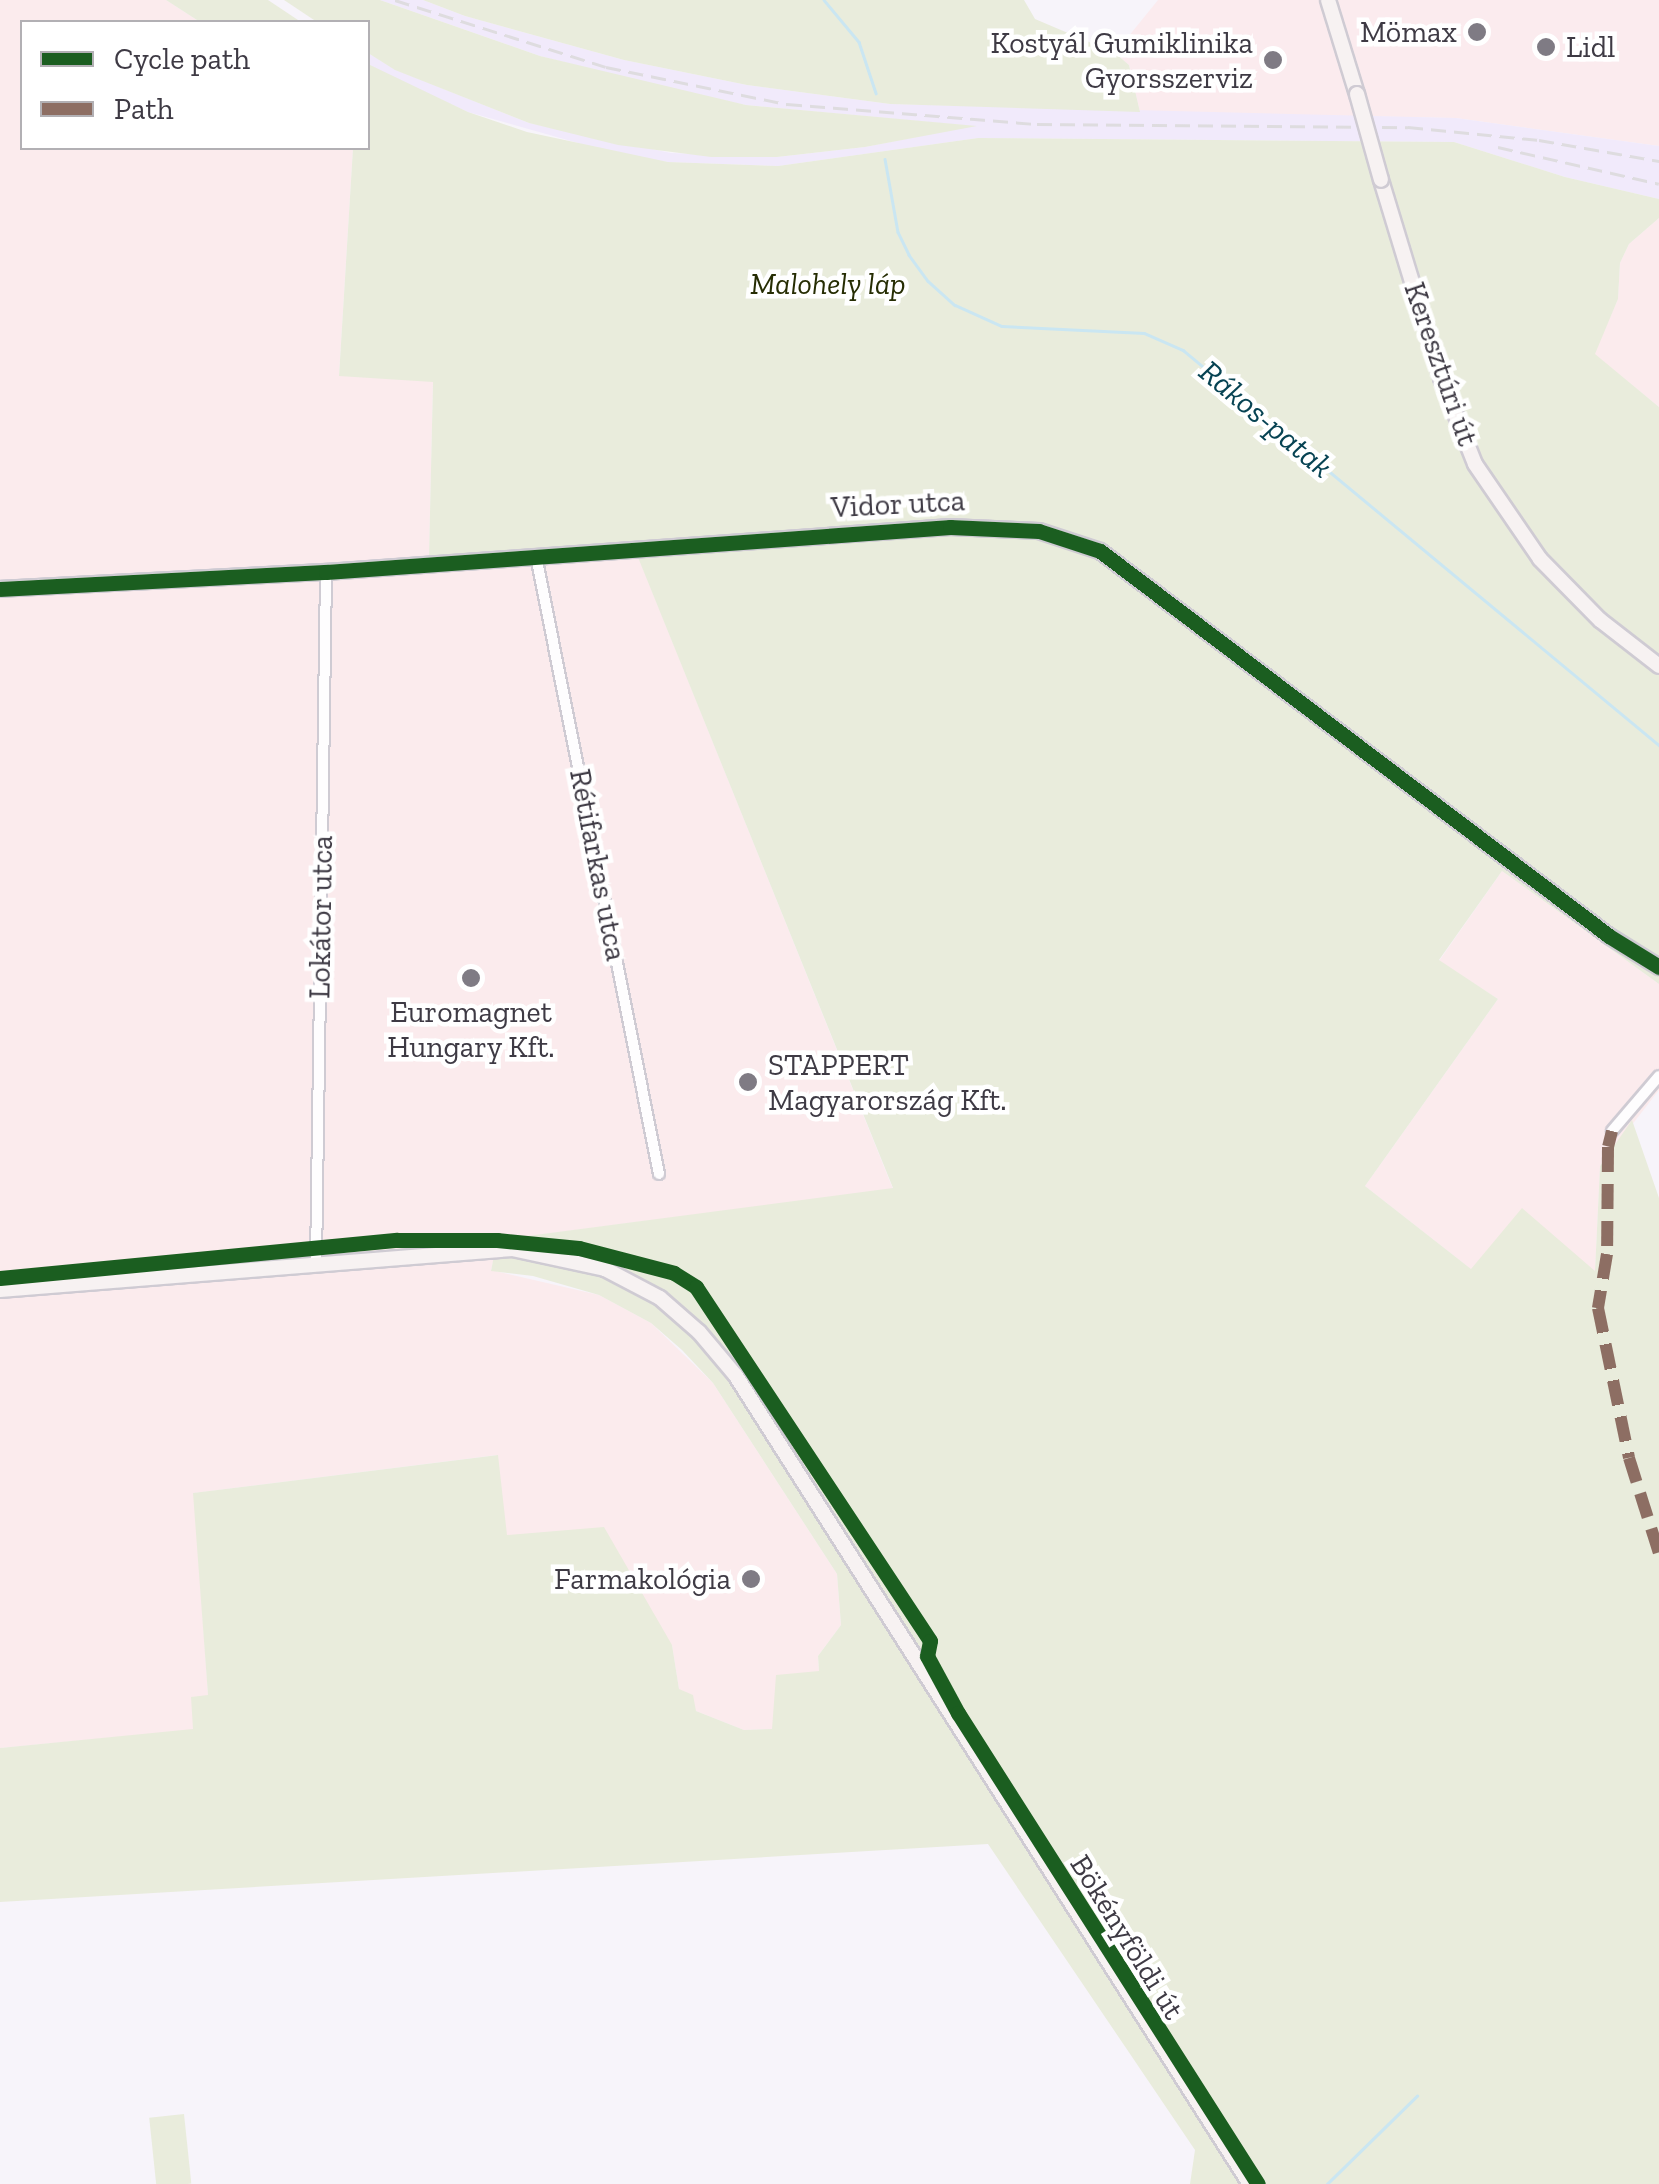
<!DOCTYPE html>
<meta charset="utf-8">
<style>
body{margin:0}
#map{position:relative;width:1659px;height:2184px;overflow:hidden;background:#f7f4fa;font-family:"Zilla Slab",serif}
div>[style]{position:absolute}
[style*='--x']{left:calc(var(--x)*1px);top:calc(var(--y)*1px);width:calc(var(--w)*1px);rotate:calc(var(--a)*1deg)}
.commercial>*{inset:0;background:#fbebee}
.industrial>*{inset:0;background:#fbebed}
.built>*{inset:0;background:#f1eafb}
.green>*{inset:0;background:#e9ecdc;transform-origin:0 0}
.stream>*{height:2.5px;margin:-1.25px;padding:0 1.25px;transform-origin:1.25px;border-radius:1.25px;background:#cae6f2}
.roads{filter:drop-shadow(2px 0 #cfcbd3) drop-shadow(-2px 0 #cfcbd3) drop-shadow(0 2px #cfcbd3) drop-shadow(0 -2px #cfcbd3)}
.street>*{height:10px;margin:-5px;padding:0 5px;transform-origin:5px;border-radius:5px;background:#fefdfe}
.secondary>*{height:14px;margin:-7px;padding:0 7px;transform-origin:7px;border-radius:7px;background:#f7f2f2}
.rail>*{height:2.5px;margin-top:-1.25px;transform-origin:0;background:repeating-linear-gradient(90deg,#dedcdf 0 15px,transparent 0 23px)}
.bridges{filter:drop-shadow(2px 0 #cfcbd3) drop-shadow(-2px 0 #cfcbd3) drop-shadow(0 2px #cfcbd3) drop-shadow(0 -2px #cfcbd3)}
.secondary-bridge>*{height:14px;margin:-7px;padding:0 7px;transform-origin:7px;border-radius:7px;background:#f7f2f2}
.quiet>*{height:12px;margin-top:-6px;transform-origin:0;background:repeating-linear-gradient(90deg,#8d6e63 0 25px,transparent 0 37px)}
.cycleway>*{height:15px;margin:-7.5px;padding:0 7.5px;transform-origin:7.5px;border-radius:7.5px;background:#1b5e20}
.dots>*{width:28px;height:28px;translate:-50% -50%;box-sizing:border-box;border:5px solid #fff;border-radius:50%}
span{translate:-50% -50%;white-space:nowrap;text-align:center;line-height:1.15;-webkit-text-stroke:9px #fff;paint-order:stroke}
.poi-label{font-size:30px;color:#3e3a44}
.right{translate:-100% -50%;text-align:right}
.left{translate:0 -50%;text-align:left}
.park-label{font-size:30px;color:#262d03;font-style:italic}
.street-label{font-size:30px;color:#3e3a44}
.water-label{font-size:32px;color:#074353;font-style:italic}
.legend{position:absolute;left:20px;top:20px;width:350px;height:130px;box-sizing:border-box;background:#fff;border:2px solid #b2b0b4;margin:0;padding:12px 18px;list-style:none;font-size:30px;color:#3e3a44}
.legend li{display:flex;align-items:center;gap:20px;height:50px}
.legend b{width:50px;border:2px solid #b2b0b4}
</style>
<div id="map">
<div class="commercial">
<i style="clip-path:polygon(1158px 0,1659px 0,1659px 146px,1456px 118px,1140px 112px,1129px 65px,1115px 53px)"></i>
</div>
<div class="industrial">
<i style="clip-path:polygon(0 0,166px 0,200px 22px,22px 22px,22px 148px,353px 148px,339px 375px,433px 381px,429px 556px,633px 544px,893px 1189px,498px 1240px,491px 1270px,599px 1295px,651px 1323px,713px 1383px,837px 1574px,841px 1625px,818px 1656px,819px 1671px,772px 1729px,744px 1730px,696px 1711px,679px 1689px,672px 1645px,506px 1535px,497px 1455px,194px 1493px,208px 1695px,193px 1730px,0 1748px)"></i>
<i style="clip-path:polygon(1659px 218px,1659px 407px,1594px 354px,1618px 299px,1620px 263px,1629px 244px)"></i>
<i style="clip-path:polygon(1502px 871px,1659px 984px,1659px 1090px,1600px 1166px,1595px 1272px,1472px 1270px,1365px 1186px,1498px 999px,1439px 961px)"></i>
</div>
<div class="built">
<i style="clip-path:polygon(380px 0,423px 0,465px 16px,624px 60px,747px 85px,890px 104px,1456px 118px,1659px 146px,1659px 199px,1565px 177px,1454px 142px,978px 138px,778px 166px,668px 162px,617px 154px,468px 112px,391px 77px,368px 64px,368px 53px,396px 70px,529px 123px,671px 153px,777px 157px,865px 147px,971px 126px,746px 105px,683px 93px,540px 56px)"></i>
</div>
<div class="green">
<i style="clip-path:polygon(166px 0,268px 0,301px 22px,200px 22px)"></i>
<i style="clip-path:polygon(284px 0,380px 0,540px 56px,746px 105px,977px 126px,865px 147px,777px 157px,711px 157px,618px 145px,529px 123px,395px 70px,368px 53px,368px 22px,317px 22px)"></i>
<i style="clip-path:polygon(423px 0,1024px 0,1035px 19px,1115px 53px,1129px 65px,1140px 112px,890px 104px,747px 85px,624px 60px,465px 16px)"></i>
<i style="clip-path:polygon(368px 64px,468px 112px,527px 132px,668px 162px,778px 166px,978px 138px,1454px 142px,1565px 177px,1659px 199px,1659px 218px,1629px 244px,1620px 263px,1618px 299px,1595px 354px,1659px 407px,1659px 984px,1502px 871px,1439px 960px,1498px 999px,1365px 1186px,1471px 1269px,1522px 1208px,1595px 1271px,1600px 1166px,1632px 1120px,1659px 1198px,1659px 2184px,1190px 2184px,1195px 2150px,988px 1844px,0 1902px,0 1748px,193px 1729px,191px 1697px,208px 1695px,193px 1493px,498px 1455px,507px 1535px,604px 1527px,672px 1645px,679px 1689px,693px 1695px,696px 1711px,744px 1730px,772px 1729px,776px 1675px,819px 1671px,818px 1656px,841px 1625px,837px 1574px,713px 1383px,682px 1350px,651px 1323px,599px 1295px,533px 1276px,491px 1271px,497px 1240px,893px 1188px,633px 545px,429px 556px,433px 382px,339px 376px,353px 148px,368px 148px)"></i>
<i style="left:184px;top:2114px;width:70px;height:35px;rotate:84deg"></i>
</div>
<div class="stream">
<i style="--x:824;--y:0;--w:55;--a:50.2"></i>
<i style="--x:859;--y:42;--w:54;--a:71.6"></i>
<i style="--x:885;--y:159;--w:74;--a:79.9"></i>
<i style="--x:898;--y:232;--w:25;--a:64"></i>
<i style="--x:909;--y:255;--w:32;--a:54"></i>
<i style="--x:928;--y:281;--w:36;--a:42"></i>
<i style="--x:955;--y:305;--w:51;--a:24.1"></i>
<i style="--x:1002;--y:326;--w:142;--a:2.8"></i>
<i style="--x:1144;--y:333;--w:43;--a:23.6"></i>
<i style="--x:1183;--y:350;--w:619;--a:39.69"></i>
<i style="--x:1327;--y:2184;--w:126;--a:-44.4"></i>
</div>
<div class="roads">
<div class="street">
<i style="--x:536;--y:556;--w:630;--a:78.74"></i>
<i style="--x:1612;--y:1131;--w:72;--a:-49.5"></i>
<i style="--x:316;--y:1263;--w:691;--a:-89.17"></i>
</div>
<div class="secondary">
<i style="--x:1328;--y:0;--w:98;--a:72.9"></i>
<i style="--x:1381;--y:180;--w:207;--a:73.1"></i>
<i style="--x:1441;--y:378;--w:92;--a:68.4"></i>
<i style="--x:1475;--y:464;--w:115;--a:55.6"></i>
<i style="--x:1540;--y:559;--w:86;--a:45.5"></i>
<i style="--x:1600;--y:620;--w:75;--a:37.9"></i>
<i style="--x:0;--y:589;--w:326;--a:-3"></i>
<i style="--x:326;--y:572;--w:626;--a:-4.12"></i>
<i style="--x:950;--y:527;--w:89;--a:2.6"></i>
<i style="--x:1039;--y:531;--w:64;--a:18.2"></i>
<i style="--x:1100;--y:551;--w:638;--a:37.1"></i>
<i style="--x:1609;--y:936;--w:59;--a:31.8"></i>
<i style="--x:0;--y:1290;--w:514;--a:-4.58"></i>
<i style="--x:512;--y:1249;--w:95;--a:12.1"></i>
<i style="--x:605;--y:1269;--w:62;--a:27.8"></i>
<i style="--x:660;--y:1298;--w:52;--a:41.1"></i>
<i style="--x:699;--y:1332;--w:57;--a:49.9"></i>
<i style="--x:736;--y:1376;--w:958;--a:57.54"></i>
</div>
</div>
<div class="rail">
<i style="--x:395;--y:0;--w:221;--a:17.6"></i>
<i style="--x:606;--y:67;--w:185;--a:11.6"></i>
<i style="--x:787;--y:104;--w:251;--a:4.6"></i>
<i style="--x:1037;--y:124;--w:371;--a:0.5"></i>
<i style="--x:1408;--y:127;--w:132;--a:5.7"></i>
<i style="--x:1539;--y:140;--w:122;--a:9.9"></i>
<i style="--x:1498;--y:147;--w:165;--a:12.9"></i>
</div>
<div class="bridges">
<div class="secondary-bridge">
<i style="--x:1357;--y:94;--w:89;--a:74.4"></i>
</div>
</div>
<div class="quiet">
<i style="--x:1612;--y:1131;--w:16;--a:104"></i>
<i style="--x:1608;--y:1147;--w:107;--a:90.5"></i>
<i style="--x:1607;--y:1254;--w:55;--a:99.5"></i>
<i style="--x:1598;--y:1308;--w:153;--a:78.3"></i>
<i style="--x:1629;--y:1458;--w:100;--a:72.5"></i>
</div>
<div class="cycleway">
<i style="--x:0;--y:589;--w:326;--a:-3"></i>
<i style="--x:326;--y:572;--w:626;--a:-4.12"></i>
<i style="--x:950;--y:527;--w:89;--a:2.6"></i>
<i style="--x:1039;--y:531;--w:64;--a:18.2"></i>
<i style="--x:1100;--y:551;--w:638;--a:37.1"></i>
<i style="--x:1609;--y:936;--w:59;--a:31.8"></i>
<i style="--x:0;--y:1278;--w:399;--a:-5.5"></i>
<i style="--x:397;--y:1240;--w:100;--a:0"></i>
<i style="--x:497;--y:1240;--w:82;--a:5.6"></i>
<i style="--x:579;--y:1248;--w:98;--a:14.7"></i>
<i style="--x:674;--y:1273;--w:26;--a:32"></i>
<i style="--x:696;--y:1287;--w:424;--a:56.5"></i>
<i style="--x:930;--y:1641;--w:15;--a:101"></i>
<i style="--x:927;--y:1656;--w:65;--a:61.5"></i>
<i style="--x:958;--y:1713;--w:558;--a:57.51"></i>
</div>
<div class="dots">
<i style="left:1477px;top:32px;background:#7f7b84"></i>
<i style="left:1546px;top:47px;background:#7f7b84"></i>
<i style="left:1273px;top:60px;background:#7f7b84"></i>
<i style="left:471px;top:978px;background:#7f7b84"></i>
<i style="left:748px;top:1082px;background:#7f7b84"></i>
<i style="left:751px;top:1579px;background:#7f7b84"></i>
</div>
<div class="poi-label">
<span class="right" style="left:1457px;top:32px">Mömax</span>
<span class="right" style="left:1253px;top:60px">Kostyál Gumiklinika<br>Gyorsszerviz</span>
<span class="left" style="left:1566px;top:47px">Lidl</span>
<span style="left:471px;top:1029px">Euromagnet<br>Hungary Kft.</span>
<span class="left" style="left:768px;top:1082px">STAPPERT<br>Magyarország Kft.</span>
<span class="right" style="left:731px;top:1579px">Farmakológia</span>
</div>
<div class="park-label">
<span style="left:828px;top:284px">Malohely láp</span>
</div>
<div class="street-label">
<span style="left:1441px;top:364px;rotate:71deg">Keresztúri út</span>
<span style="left:898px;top:504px;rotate:-3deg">Vidor utca</span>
<span style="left:598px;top:865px;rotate:79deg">Rétifarkas utca</span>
<span style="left:321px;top:917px;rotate:-89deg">Lokátor utca</span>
<span style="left:1127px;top:1937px;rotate:58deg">Bökényföldi út</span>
</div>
<div class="water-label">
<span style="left:1266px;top:419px;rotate:40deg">Rákos-patak</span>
</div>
<ul class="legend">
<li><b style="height:12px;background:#1b5e20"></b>Cycle path</li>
<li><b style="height:12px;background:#8d6e63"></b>Path</li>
</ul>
</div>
